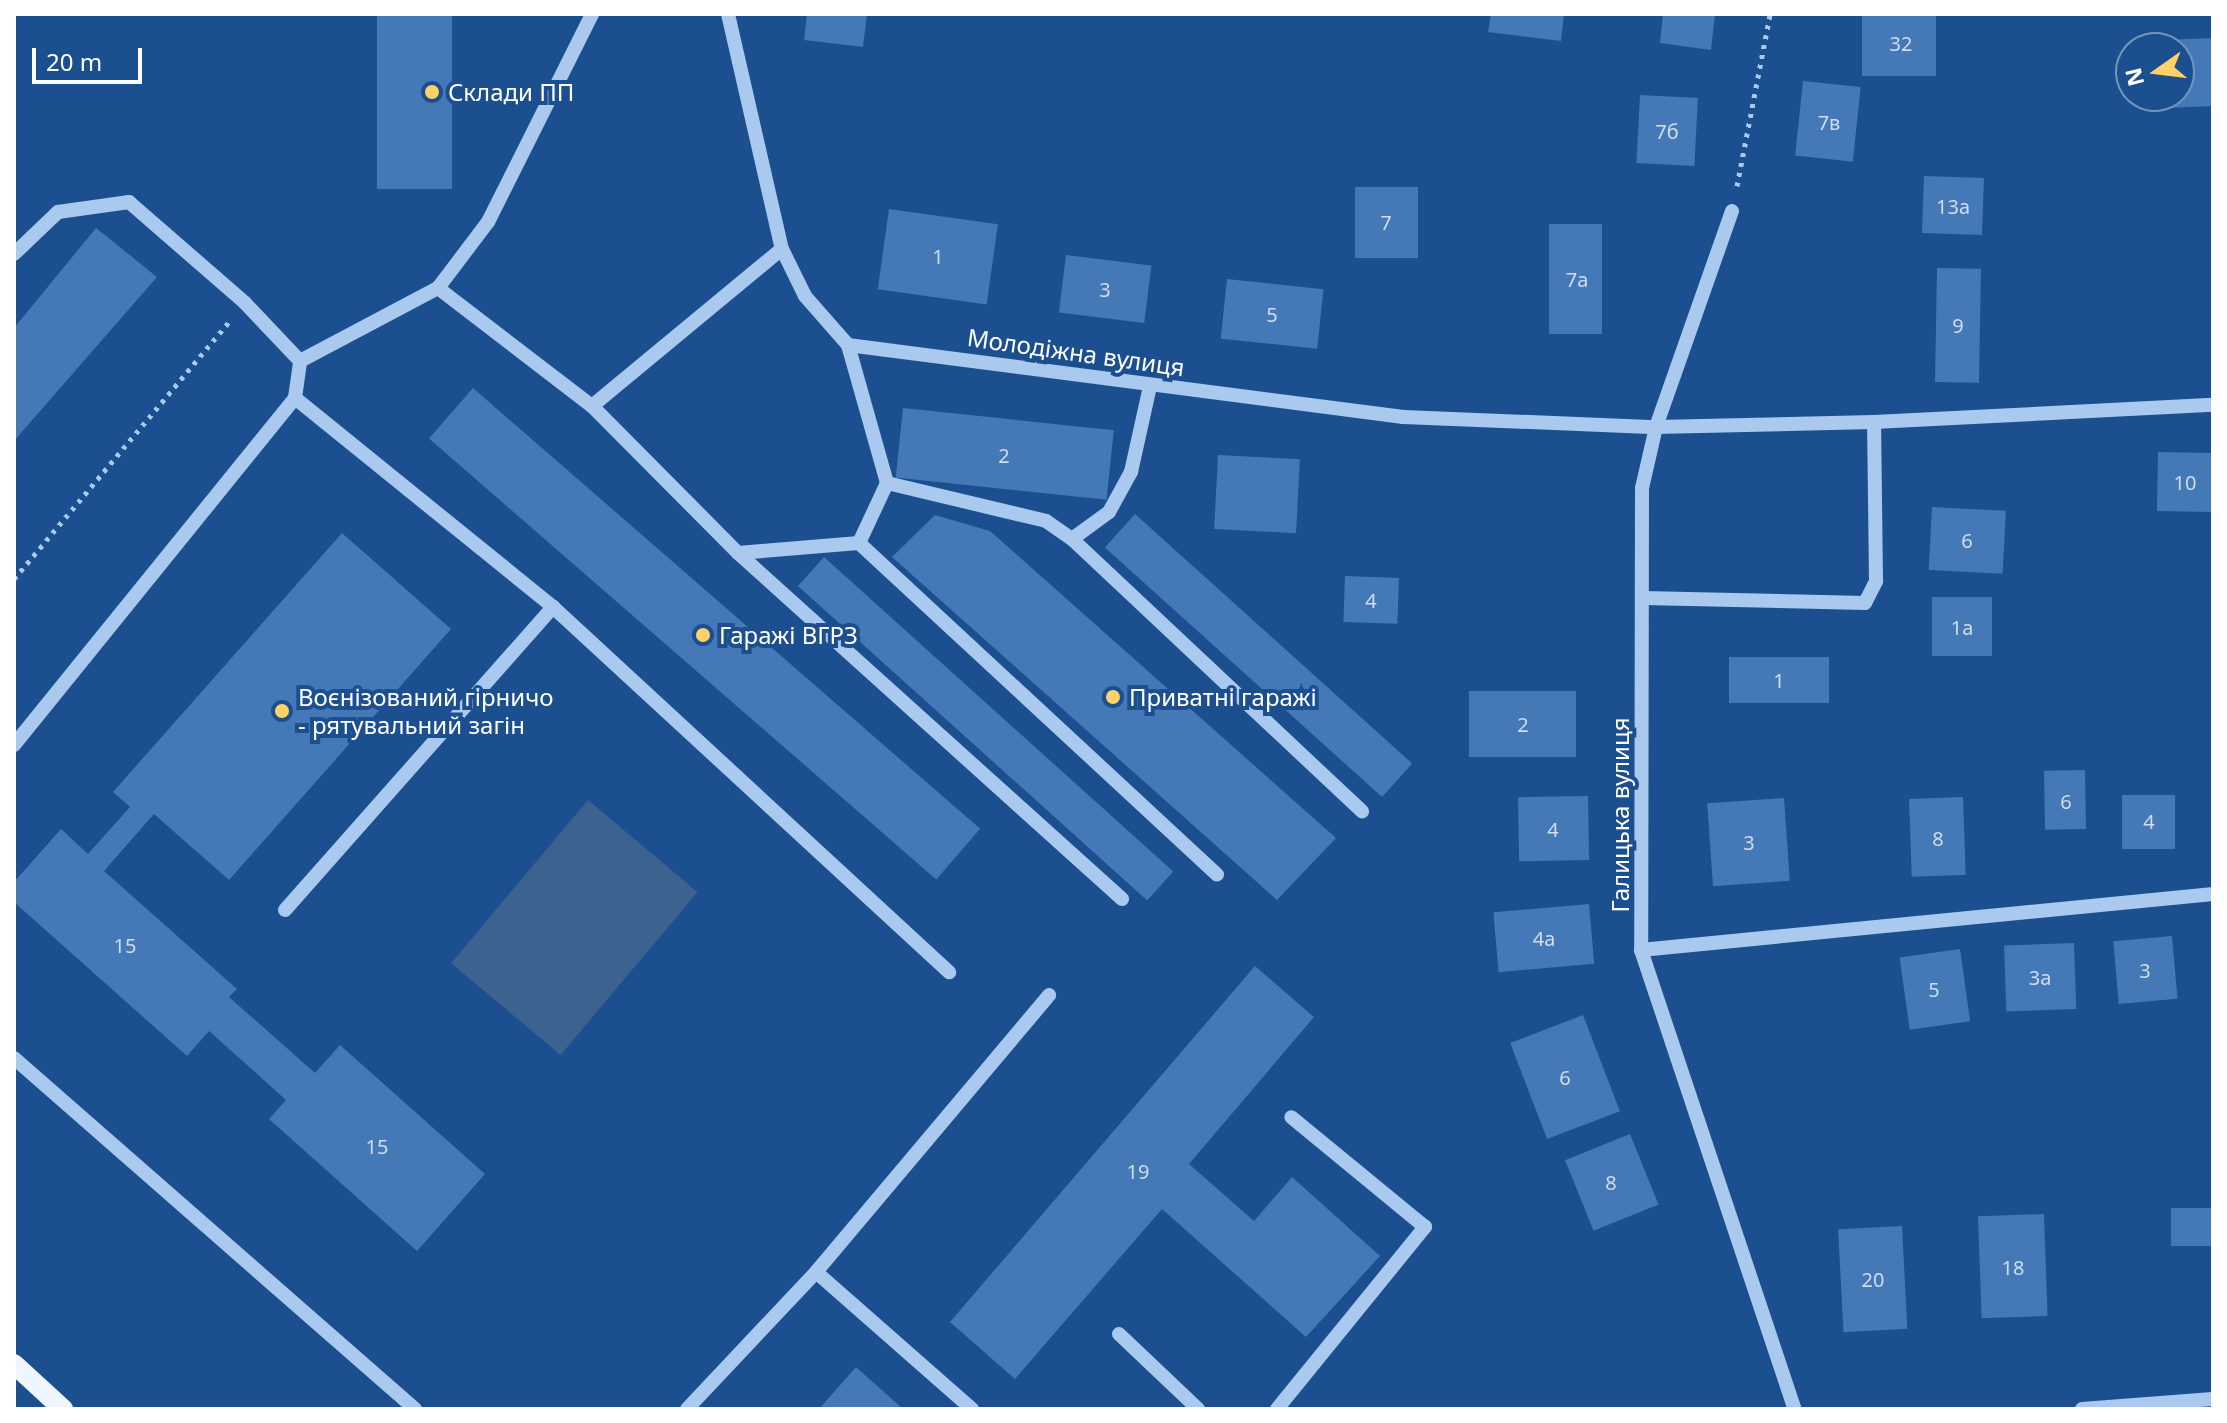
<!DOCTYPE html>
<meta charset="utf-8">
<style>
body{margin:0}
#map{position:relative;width:2227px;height:1423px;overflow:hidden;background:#1b4f8f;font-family:"Noto Sans",sans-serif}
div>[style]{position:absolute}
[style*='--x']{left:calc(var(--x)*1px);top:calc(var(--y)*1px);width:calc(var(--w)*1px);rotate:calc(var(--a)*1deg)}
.water>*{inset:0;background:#3c6290;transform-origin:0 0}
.building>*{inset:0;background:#4478b7;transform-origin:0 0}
.path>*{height:5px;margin-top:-2.5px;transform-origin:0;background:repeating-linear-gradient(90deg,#a9c9ee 0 4px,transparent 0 10px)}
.minor>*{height:14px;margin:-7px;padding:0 7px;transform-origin:7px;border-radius:7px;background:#a9c9ee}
.major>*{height:20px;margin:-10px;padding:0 10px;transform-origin:10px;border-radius:10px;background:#f0f6ff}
.dots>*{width:22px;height:22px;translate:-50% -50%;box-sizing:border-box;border:4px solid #1b4f8f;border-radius:50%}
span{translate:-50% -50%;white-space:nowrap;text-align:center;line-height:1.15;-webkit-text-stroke:8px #1b4f8f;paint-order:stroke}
.number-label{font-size:20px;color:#d0dded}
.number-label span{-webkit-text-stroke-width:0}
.poi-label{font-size:24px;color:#fff}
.left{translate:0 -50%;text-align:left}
.street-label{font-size:24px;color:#fff}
.frame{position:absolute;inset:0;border:16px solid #fff;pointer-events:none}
.north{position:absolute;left:2115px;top:32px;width:80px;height:80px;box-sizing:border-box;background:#1b4f8f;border:2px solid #7695bc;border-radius:50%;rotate:256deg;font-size:22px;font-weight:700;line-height:32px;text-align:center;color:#fff}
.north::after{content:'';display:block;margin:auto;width:28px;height:36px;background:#ffd166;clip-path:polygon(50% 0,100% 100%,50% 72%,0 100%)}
.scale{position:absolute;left:32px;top:48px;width:110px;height:36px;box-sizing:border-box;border:4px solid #fff;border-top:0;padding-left:10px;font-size:24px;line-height:28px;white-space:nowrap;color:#fff;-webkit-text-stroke:6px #1b4f8f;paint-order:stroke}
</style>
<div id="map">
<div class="water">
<i style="left:588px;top:800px;width:143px;height:213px;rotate:40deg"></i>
</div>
<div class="building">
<i style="left:377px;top:14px;width:75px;height:175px"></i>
<i style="clip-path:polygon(807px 14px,867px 14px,863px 47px,804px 40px)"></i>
<i style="clip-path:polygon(1491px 14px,1564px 14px,1561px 41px,1488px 32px)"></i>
<i style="clip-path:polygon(1663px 14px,1715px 14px,1711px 50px,1660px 43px)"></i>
<i style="left:1862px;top:14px;width:74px;height:62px"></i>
<i style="clip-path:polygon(2213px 38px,2213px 106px,2167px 108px,2167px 96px,2179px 96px,2179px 48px,2165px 48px,2164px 40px)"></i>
<i style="left:1803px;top:81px;width:58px;height:75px;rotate:6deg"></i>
<i style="left:1640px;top:95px;width:58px;height:68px;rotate:3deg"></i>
<i style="left:1924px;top:176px;width:60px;height:57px;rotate:2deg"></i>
<i style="left:1355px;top:187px;width:63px;height:71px"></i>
<i style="left:889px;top:209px;width:110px;height:81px;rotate:8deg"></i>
<i style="left:1549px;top:224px;width:53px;height:110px"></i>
<i style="clip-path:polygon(96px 228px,157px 277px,14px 441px,14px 328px)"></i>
<i style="left:1066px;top:255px;width:86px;height:58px;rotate:7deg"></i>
<i style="left:1937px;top:268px;width:44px;height:114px;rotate:1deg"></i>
<i style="left:1227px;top:279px;width:97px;height:60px;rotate:6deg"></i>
<i style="left:473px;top:388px;width:672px;height:67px;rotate:41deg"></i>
<i style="left:903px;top:408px;width:212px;height:70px;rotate:6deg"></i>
<i style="left:2158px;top:452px;width:55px;height:59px;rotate:1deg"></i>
<i style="left:1218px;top:455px;width:82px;height:74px;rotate:3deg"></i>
<i style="left:1932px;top:507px;width:74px;height:63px;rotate:3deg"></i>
<i style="left:1135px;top:514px;width:373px;height:45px;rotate:42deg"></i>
<i style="clip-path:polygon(935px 515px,990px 531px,1336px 838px,1277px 900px,892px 557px)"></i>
<i style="clip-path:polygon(342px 533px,451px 629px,229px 880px,154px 814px,104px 871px,237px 989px,229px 997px,315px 1073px,340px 1045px,485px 1174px,417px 1251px,269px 1119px,286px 1100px,209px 1031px,187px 1056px,14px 902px,14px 882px,61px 829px,88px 854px,130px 807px,113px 792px)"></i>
<i style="left:824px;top:557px;width:470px;height:39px;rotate:42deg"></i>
<i style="left:1345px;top:576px;width:54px;height:46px;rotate:2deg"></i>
<i style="left:1992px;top:597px;width:59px;height:60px;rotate:90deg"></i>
<i style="left:1729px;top:657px;width:100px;height:46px"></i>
<i style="left:1469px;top:691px;width:107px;height:66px"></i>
<i style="left:2085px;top:770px;width:59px;height:41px;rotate:89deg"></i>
<i style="left:2122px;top:795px;width:53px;height:54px"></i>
<i style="left:1588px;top:796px;width:64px;height:70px;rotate:89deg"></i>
<i style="left:1963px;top:797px;width:78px;height:54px;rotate:88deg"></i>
<i style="left:1784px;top:798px;width:83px;height:77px;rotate:86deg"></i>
<i style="left:1589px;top:904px;width:60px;height:96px;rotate:85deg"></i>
<i style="left:2172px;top:936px;width:63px;height:59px;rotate:85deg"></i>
<i style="left:2074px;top:943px;width:66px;height:70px;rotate:88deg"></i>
<i style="left:1960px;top:949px;width:73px;height:61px;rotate:82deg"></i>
<i style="clip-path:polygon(1255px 966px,1314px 1017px,1189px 1164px,1254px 1221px,1292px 1177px,1380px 1256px,1306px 1337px,1162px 1209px,1015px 1379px,950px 1322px)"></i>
<i style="left:1583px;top:1015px;width:103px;height:78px;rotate:69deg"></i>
<i style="left:1630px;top:1134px;width:76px;height:70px;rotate:68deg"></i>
<i style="left:2171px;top:1208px;width:42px;height:38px"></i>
<i style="left:2044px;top:1214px;width:102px;height:66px;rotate:88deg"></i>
<i style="left:1902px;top:1226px;width:103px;height:64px;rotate:87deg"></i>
<i style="clip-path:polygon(856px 1367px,903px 1409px,819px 1409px)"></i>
</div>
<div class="path">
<i style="--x:1737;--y:186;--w:175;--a:-79.1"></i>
<i style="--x:14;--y:579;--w:335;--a:-50.1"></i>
</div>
<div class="minor">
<i style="--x:728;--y:14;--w:241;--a:77.1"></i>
<i style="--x:782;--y:249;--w:52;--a:63.9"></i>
<i style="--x:805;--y:296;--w:65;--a:48.7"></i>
<i style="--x:848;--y:345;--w:560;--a:7.39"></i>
<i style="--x:1403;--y:417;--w:253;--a:2.3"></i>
<i style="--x:1656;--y:427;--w:218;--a:-1.3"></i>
<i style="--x:1874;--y:422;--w:339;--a:-2.9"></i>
<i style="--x:1732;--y:211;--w:229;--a:109.4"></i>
<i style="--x:1656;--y:427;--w:63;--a:102.9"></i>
<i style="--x:1642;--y:488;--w:462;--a:90.1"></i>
<i style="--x:1641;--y:950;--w:484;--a:71.5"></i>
<i style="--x:14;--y:254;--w:61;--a:-43.7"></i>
<i style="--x:58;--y:212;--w:72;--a:-8"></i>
<i style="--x:129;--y:202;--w:154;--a:41"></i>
<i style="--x:245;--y:303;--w:80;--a:46.5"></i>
<i style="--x:438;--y:288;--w:194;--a:37.5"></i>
<i style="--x:592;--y:406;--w:246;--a:-39.6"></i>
<i style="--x:848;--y:345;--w:143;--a:74.2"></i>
<i style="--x:887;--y:483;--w:66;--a:115"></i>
<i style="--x:295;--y:398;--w:332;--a:39"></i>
<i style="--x:553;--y:607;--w:539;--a:42.67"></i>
<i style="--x:592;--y:406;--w:207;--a:45.2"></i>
<i style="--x:738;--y:553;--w:121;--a:-4.7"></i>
<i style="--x:859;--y:543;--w:488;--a:42.8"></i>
<i style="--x:887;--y:483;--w:163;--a:13.4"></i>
<i style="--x:1046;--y:521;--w:32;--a:35"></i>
<i style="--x:1072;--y:539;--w:398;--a:43.2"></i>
<i style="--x:1072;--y:539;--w:46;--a:-36.1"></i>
<i style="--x:1109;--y:512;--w:46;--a:-61.2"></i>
<i style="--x:1131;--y:472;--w:88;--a:-77.5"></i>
<i style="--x:738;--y:553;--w:517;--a:42.02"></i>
<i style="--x:1643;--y:598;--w:222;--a:1.3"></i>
<i style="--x:1865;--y:603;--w:25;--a:-63"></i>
<i style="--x:1876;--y:581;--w:159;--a:-90.7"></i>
<i style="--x:14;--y:745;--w:447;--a:-51"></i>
<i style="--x:295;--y:398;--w:37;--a:-82"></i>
<i style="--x:300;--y:361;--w:156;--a:-27.9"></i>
<i style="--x:438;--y:288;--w:83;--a:-52.9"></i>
<i style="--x:488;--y:222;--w:233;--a:-63.4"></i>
<i style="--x:285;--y:910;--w:405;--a:-48.5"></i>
<i style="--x:1641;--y:950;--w:575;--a:-5.59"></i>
<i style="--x:14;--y:1058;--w:533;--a:41.2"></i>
<i style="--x:816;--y:1272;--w:208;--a:41.3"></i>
<i style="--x:1119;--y:1334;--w:109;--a:43.5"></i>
<i style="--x:687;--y:1409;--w:188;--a:-46.7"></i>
<i style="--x:816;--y:1272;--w:362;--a:-49.9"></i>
<i style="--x:1277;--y:1409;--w:235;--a:-50.9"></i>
<i style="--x:1425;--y:1227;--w:173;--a:-140.6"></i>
<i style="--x:2082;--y:1409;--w:131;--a:-4.4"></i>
</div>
<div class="major">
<i style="--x:14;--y:1364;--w:67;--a:42.6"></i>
</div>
<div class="dots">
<i style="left:432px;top:92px;background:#ffd166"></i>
<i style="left:703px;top:635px;background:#ffd166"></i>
<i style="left:1113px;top:697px;background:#ffd166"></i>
<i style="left:282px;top:711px;background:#ffd166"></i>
</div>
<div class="number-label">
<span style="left:1901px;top:43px">32</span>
<span style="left:1829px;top:122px">7в</span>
<span style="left:1667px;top:131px">7б</span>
<span style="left:1953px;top:206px">13а</span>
<span style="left:1386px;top:222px">7</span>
<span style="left:938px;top:256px">1</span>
<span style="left:1577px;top:279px">7а</span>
<span style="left:1105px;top:289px">3</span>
<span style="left:1272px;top:314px">5</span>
<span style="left:1958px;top:325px">9</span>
<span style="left:1004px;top:455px">2</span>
<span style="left:2185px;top:482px">10</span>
<span style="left:1967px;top:540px">6</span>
<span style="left:1371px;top:600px">4</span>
<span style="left:1962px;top:627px">1а</span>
<span style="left:1779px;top:680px">1</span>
<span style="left:1523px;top:724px">2</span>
<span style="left:2066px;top:801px">6</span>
<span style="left:2149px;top:821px">4</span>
<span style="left:1553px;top:829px">4</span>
<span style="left:1938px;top:838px">8</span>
<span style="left:1749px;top:842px">3</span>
<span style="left:1544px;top:938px">4а</span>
<span style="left:125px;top:945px">15</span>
<span style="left:2145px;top:970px">3</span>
<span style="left:2040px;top:977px">3а</span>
<span style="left:1934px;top:989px">5</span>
<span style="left:1565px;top:1077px">6</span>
<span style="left:377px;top:1146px">15</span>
<span style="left:1138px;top:1171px">19</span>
<span style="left:1611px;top:1182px">8</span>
<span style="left:2013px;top:1267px">18</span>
<span style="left:1873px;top:1279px">20</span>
</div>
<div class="poi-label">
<span class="left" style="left:448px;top:92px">Склади ПП</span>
<span class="left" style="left:719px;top:635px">Гаражі ВГРЗ</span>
<span class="left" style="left:298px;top:711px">Воєнізований гірничо<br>- рятувальний загін</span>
<span class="left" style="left:1129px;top:697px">Приватні гаражі</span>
</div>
<div class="street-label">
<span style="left:1076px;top:352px;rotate:8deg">Молодіжна вулиця</span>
<span style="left:1620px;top:815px;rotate:-90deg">Галицька вулиця</span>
</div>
<div class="frame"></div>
<div class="north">N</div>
<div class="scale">20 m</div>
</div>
